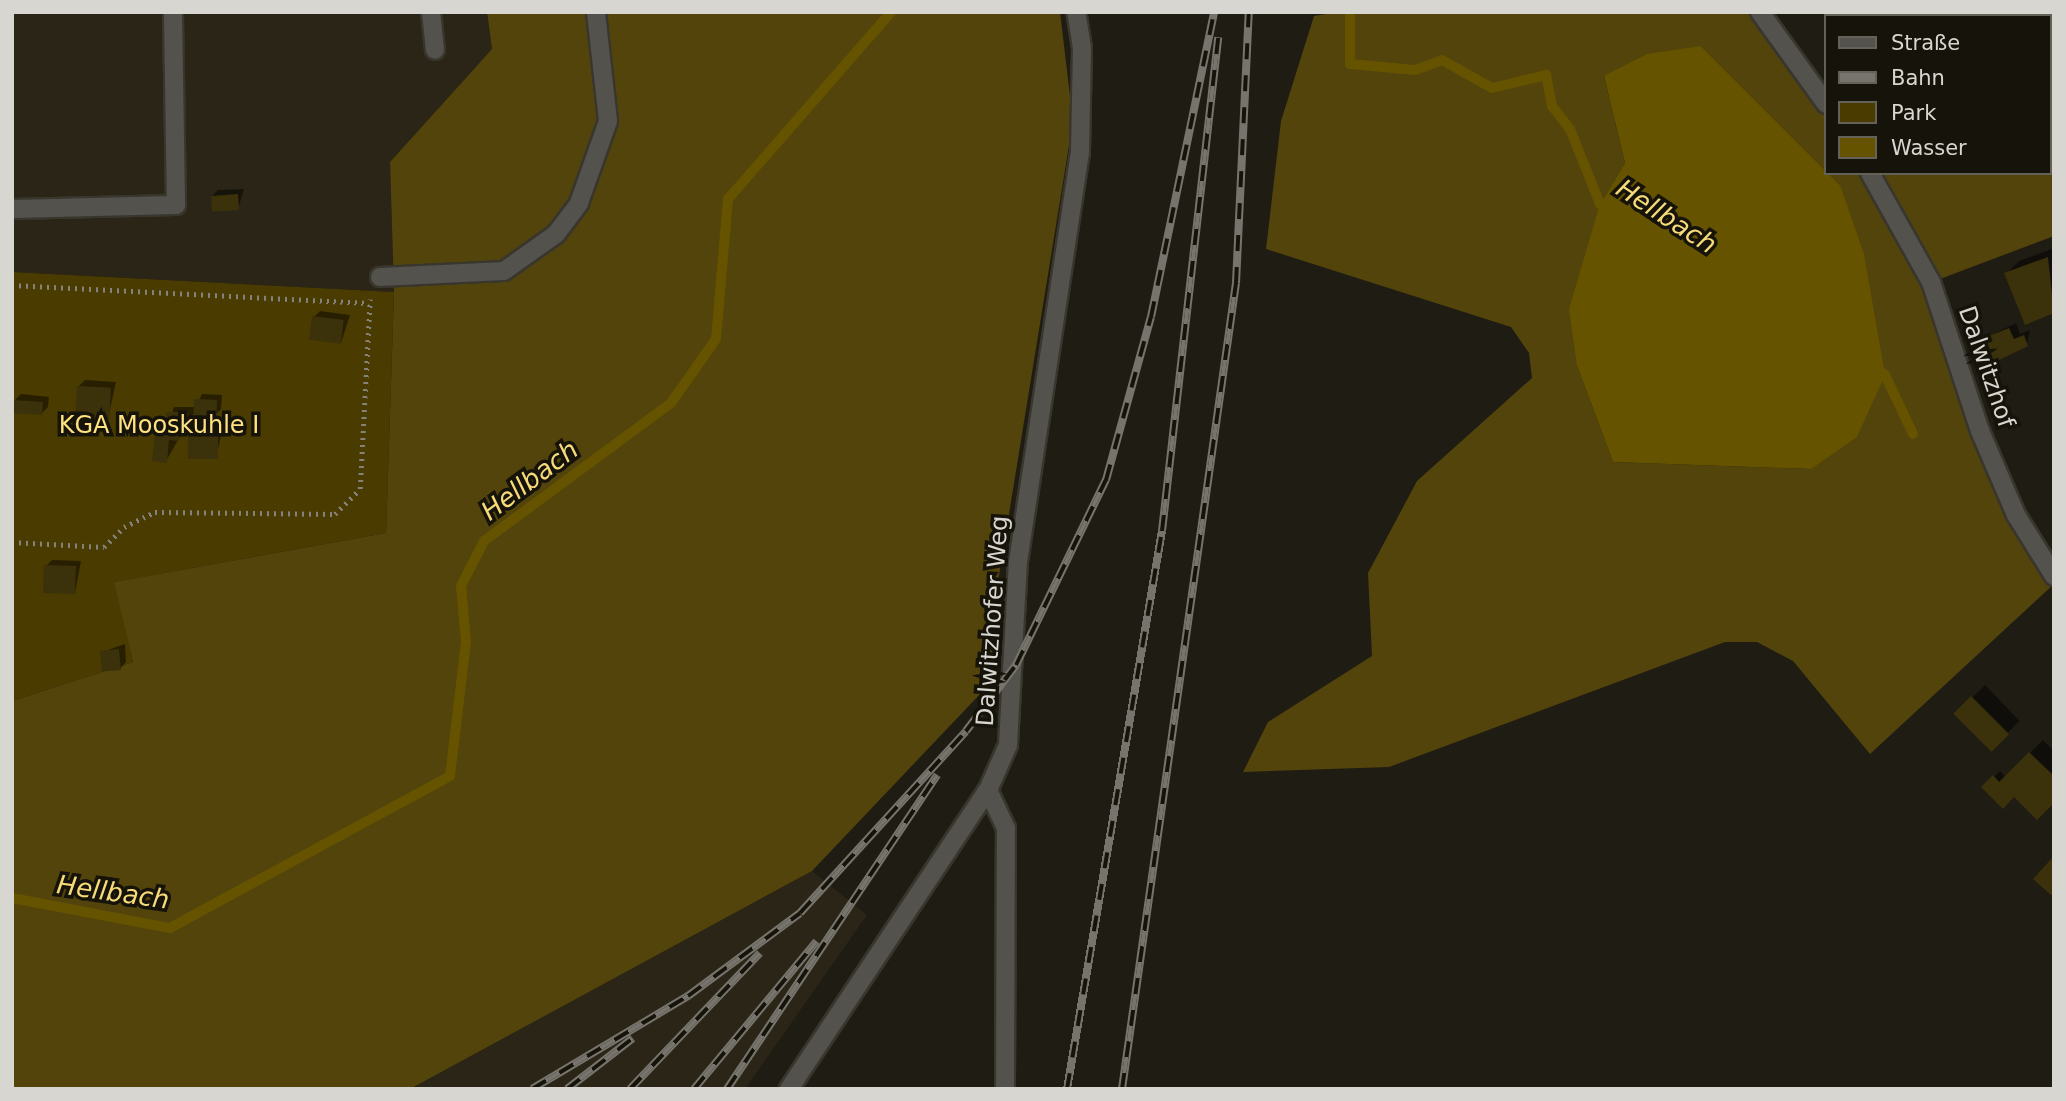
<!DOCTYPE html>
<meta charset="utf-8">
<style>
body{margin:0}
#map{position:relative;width:2066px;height:1101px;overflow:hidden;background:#1f1c13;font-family:"DejaVu Sans",sans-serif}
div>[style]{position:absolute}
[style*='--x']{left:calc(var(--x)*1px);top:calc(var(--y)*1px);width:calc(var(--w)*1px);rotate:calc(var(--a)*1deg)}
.built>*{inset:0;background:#2a2516}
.green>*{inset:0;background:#4a3b00}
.forest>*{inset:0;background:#52440b}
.water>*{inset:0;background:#655300}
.shadow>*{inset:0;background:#0007;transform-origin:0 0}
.stream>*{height:10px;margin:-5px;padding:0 5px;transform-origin:5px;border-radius:5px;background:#655300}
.building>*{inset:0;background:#3b310b;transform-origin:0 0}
.path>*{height:4.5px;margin-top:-2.25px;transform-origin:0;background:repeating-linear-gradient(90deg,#84827a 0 2px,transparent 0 7px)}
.roads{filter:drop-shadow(2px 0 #39362d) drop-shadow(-2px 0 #39362d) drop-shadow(0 2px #39362d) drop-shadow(0 -2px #39362d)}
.service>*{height:18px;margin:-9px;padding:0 9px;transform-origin:9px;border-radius:9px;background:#53524d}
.minor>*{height:18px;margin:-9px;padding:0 9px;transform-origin:9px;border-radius:9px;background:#53524d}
.rail>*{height:8px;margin-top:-4px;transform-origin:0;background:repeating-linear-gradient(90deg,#16130a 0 16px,#76746c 0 32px);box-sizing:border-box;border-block:2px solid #76746c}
span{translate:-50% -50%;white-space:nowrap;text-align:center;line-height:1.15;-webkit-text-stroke:7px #16130a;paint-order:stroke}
.street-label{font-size:24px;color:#d8d6d0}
.park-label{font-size:24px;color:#fee280}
.water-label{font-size:26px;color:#f7db78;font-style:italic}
.frame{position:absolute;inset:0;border:14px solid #d8d6d0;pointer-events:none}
.legend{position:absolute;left:1824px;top:14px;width:228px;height:161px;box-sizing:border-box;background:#16130a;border:2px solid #646159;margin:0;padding:9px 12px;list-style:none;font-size:21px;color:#d8d6d0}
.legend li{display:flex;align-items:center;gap:14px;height:35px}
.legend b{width:35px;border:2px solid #646159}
</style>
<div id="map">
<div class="built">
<i style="clip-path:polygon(12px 12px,487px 12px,492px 49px,390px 162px,394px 292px,12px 272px)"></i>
<i style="clip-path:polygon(812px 871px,867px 915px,745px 1089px,410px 1089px)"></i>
</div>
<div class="green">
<i style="clip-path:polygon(12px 272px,394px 292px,386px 533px,115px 582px,133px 662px,12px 701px)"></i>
</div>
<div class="forest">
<i style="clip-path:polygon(487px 12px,1060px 12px,1073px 121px,995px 600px,1000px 673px,812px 871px,410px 1089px,12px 1089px,12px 701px,133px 662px,114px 582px,386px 533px,394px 292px,390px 162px,492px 49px)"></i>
<i style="clip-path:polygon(1338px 12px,1760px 12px,1826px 104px,1826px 171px,1701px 46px,1604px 76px,1625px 163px,1600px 204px,1577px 366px,1613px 462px,1811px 469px,1840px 185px,1828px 173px,2050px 173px,2054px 73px,2054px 236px,1932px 282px,1980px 431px,2054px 584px,1870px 754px,1793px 661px,1757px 642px,1725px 642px,1389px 767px,1243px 772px,1268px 722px,1372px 656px,1368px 573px,1417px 481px,1532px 378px,1529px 353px,1511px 327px,1266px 249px,1281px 121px,1314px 16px)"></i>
</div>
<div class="water">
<i style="clip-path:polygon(1701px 46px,1840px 185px,1864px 254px,1885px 375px,1857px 437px,1811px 469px,1613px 462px,1577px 366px,1569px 309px,1600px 204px,1625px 163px,1604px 76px,1647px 54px)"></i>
</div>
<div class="shadow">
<i style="left:1847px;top:12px;width:81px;height:4px"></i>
<i style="clip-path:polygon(244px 189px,238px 209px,212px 196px,218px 190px)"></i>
<i style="clip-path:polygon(2054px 248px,2054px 311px,2006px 274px,2019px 261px)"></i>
<i style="clip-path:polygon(320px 311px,350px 315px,341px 343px,314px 317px)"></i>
<i style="clip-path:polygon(2016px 323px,2020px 334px,2030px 330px,2027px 345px,1983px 339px)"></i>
<i style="clip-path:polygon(85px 380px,116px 382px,108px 418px,79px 386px)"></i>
<i style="clip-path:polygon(21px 394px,49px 397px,48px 407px,42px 413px,15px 400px)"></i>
<i style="clip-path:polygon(202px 394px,222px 395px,221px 409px,215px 415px,193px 414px,166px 461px,157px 430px,168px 425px,174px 407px,196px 407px)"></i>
<i style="clip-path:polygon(195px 428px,223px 428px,216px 457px,189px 434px)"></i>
<i style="clip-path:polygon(52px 560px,81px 561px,75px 593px,46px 566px)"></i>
<i style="clip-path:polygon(125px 644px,126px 662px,120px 669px,102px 652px)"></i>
<i style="left:1985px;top:685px;width:50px;height:40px;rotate:46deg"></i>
<i style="clip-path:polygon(2043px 740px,2054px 751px,2054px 801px,1983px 787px,2000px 771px,2006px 777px)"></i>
</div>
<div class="stream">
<i style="--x:1350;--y:12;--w:52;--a:90"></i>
<i style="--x:1350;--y:64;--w:65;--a:5.3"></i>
<i style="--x:1415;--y:70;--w:29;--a:-20"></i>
<i style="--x:1442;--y:60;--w:57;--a:29.2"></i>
<i style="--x:1492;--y:88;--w:56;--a:-13.5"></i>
<i style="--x:1546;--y:75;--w:32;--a:79"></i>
<i style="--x:1552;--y:106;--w:29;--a:52"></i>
<i style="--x:1570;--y:129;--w:81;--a:68.2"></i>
<i style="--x:1600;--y:204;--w:13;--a:29"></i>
<i style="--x:1876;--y:369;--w:11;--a:34"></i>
<i style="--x:1885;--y:375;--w:65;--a:64.6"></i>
<i style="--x:12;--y:898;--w:161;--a:10.8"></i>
<i style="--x:170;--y:928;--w:319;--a:-28.5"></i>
<i style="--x:450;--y:776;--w:135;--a:-83.2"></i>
<i style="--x:466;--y:642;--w:56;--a:-95.1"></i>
<i style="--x:461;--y:586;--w:51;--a:-62.9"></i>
<i style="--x:484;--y:541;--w:232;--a:-36.4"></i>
<i style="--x:671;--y:403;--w:78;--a:-54.9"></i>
<i style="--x:716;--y:339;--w:141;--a:-85.1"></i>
<i style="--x:728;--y:199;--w:248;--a:-48.9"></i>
</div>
<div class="building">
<i style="left:1845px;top:12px;width:67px;height:4px"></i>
<i style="clip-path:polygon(1969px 12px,1992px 12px,1993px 15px,1970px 16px)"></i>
<i style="clip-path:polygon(2003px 12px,2054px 12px,2054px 28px,2050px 16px,1997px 16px)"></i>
<i style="left:238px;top:194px;width:16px;height:27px;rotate:86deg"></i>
<i style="clip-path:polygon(2048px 257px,2054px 313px,2025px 325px,2004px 273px)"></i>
<i style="left:312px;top:316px;width:32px;height:24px;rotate:7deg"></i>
<i style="clip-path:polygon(2009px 328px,2014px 339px,2024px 335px,2028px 346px,1991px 364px,1981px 339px)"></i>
<i style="left:77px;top:386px;width:34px;height:32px;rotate:3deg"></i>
<i style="left:194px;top:399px;width:23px;height:17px;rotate:2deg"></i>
<i style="left:13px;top:400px;width:30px;height:13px;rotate:4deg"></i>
<i style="left:166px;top:412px;width:22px;height:13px"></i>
<i style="clip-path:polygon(155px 430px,179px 432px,179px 441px,169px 440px,167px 463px,152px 461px)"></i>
<i style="left:188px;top:433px;width:30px;height:26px"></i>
<i style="left:44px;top:565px;width:32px;height:28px;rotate:2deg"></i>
<i style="left:119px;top:649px;width:21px;height:19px;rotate:85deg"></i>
<i style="left:1971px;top:696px;width:54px;height:25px;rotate:45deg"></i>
<i style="clip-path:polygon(2029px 752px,2054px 776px,2054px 803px,2037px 820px,2014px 797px,2003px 809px,1981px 787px,1993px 775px,1999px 782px)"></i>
<i style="clip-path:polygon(2054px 856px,2054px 892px,2051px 895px,2033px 879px)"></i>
</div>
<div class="path">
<i style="--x:12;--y:285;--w:357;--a:2.9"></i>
<i style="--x:12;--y:542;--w:92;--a:3.1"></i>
<i style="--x:104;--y:547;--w:28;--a:-45"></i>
<i style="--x:124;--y:527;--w:34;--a:-26"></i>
<i style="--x:155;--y:512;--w:180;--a:0.6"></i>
<i style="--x:335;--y:514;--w:35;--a:-45"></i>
<i style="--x:360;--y:489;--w:190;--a:-87"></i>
</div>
<div class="roads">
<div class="service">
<i style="--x:431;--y:12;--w:38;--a:84"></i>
<i style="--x:12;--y:209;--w:164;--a:-1.4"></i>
<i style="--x:176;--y:205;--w:193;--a:-90.9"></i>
<i style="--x:380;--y:277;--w:124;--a:-2.8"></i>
<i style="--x:504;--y:271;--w:64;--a:-35.4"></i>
<i style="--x:556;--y:234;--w:39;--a:-53"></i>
<i style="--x:579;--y:203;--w:87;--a:-70.5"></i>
<i style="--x:608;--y:121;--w:110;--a:-96.3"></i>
<i style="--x:988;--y:790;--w:42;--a:64.7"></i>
</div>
<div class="minor">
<i style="--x:1760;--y:12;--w:113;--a:54.3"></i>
<i style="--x:1870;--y:173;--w:125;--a:60.8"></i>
<i style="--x:1931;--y:282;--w:157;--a:71.8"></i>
<i style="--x:1980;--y:431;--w:91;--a:66.8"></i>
<i style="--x:2016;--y:515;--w:72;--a:58.1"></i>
<i style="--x:789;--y:1089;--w:359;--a:-56.4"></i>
<i style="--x:988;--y:790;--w:49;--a:-66"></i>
<i style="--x:1008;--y:745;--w:183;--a:-86.9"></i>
<i style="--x:1018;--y:562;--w:415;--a:-81.4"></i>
<i style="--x:1080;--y:152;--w:104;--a:-88.9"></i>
<i style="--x:1082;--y:48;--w:36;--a:-99"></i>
<i style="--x:1005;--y:1089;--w:261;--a:-89.8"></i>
</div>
</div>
<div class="rail">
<i style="--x:532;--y:1089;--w:182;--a:-30.8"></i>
<i style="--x:688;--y:996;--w:139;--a:-36.5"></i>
<i style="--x:800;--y:913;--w:246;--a:-47.6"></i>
<i style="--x:966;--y:731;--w:83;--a:-52.9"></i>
<i style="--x:1016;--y:665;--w:206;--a:-64.1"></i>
<i style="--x:1106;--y:480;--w:169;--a:-74.6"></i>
<i style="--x:1151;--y:317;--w:311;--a:-78.3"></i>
<i style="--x:567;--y:1089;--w:83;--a:-37.7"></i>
<i style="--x:630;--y:1089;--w:188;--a:-46.3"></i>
<i style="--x:694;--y:1089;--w:192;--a:-50.3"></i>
<i style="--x:727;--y:1089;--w:378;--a:-56.2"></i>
<i style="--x:1067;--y:1089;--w:566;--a:-80.34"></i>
<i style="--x:1162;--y:531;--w:497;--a:-83.5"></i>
<i style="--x:1122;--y:1089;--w:814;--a:-81.95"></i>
<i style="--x:1236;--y:283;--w:271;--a:-87.3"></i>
</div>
<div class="street-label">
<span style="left:1986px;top:367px;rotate:71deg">Dalwitzhof</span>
<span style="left:993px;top:621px;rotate:-86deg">Dalwitzhofer Weg</span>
</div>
<div class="park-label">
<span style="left:159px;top:426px">KGA Mooskuhle I</span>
</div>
<div class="water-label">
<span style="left:1666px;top:217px;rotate:33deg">Hellbach</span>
<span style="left:530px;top:481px;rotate:-37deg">Hellbach</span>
<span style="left:113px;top:893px;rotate:8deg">Hellbach</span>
</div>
<div class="frame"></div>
<ul class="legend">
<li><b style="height:9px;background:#53524d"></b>Straße</li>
<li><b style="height:9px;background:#76746c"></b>Bahn</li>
<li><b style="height:19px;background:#4a3b00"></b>Park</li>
<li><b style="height:19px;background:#655300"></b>Wasser</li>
</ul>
</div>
